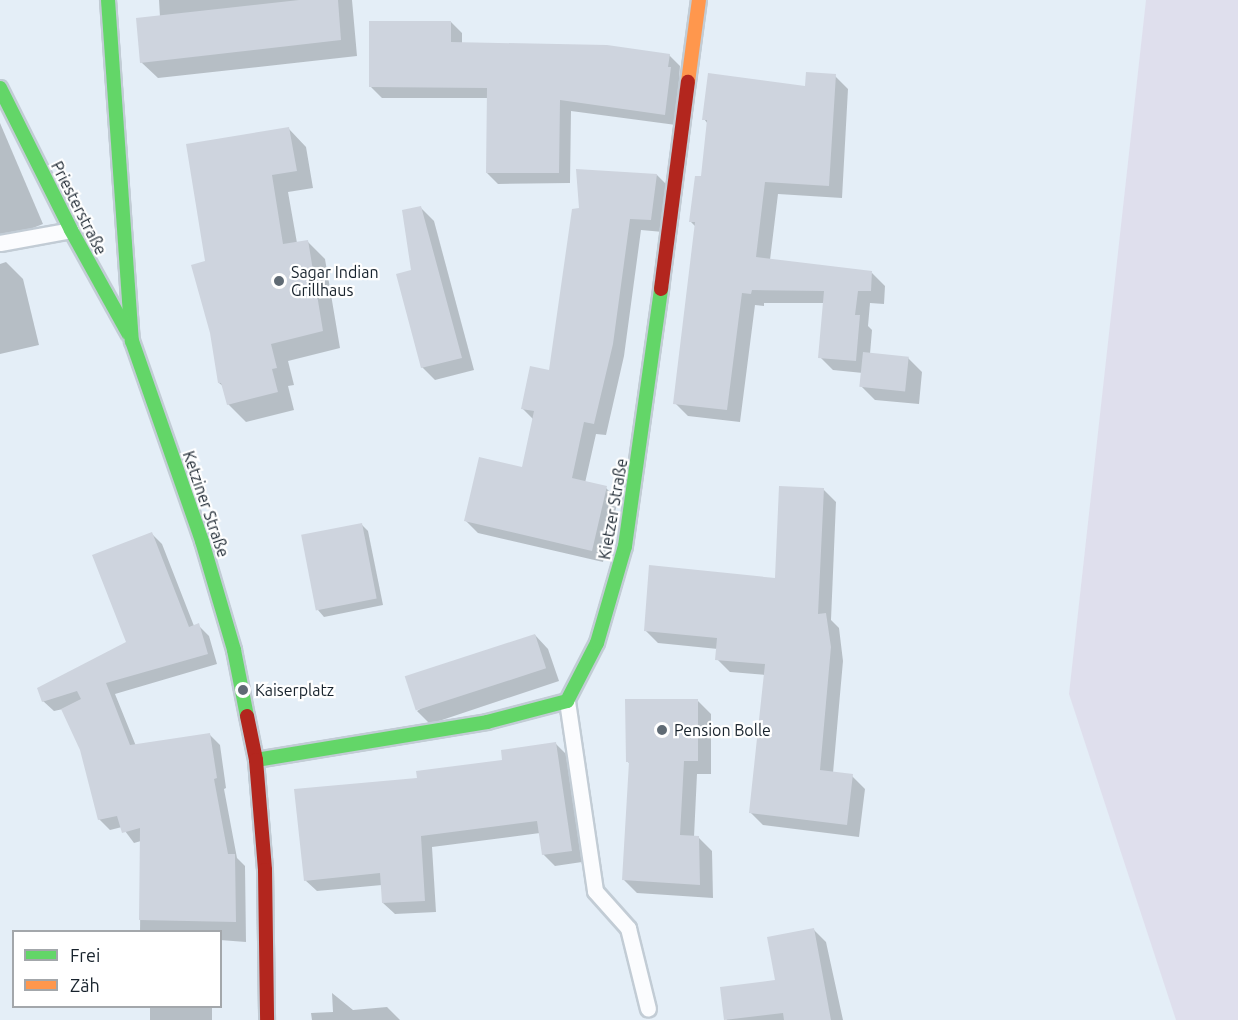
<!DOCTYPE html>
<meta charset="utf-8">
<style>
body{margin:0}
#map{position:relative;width:1238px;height:1020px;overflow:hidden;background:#e4eef7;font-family:Ubuntu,sans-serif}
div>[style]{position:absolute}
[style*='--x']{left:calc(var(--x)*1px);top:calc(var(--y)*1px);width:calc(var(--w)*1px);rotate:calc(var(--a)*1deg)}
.green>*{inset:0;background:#dfdfed}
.shadow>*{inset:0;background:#0003;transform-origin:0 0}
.building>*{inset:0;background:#ced4de;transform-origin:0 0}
.roads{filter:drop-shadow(2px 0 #c2ccd5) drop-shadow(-2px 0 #c2ccd5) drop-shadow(0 2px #c2ccd5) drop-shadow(0 -2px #c2ccd5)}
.lane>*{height:15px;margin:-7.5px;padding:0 7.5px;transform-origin:7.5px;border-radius:7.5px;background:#fbfcfe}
.fast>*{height:14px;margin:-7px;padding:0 7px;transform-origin:7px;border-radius:7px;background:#63d668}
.slow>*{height:14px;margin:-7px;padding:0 7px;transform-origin:7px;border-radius:7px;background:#ff974d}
.jam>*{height:14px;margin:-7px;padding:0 7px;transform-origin:7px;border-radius:7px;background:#b3261e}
.dots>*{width:16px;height:16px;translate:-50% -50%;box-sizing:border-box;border:3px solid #fff;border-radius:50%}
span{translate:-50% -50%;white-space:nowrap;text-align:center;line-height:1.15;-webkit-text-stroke:4.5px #fff;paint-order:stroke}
.street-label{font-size:16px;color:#18232d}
.poi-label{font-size:16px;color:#18232d}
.left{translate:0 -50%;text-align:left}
.legend{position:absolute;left:12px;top:930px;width:210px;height:78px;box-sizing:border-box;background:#fff;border:2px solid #a3a7ab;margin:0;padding:8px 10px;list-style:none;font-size:18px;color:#18232d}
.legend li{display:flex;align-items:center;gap:12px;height:30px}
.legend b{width:30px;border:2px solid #a3a7ab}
</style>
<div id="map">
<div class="green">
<i style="clip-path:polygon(1146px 0,1238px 0,1238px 1020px,1176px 1020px,1069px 694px)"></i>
</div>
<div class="shadow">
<i style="clip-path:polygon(159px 0,352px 0,357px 56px,158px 78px,141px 62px,160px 17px)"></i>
<i style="clip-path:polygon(451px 22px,462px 33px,462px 44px,669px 55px,680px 66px,676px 125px,571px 111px,570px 183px,498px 184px,487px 173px,488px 98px,382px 98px,371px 87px)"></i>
<i style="clip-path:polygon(835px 76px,848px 89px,842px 198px,778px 194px,770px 260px,872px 273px,885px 286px,884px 304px,870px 303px,868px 326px,872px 330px,870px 354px,908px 358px,922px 372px,919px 404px,875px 400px,861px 386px,863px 373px,833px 370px,820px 357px,825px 303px,764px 303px,764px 306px,755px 305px,740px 422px,688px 416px,675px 403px,696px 227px,691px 222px,702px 177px,708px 124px,704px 119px,806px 88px)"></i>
<i style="clip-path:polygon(0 123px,43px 224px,0 241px)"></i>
<i style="clip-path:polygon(289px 129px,306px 147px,313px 188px,288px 192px,297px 243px,308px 242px,325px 259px,340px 348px,288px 361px,294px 385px,288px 386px,294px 410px,246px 422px,228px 404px,224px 387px,219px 383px,206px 262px)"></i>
<i style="clip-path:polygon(657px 175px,669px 187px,663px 232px,641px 230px,624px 356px,606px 435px,596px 434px,585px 483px,606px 488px,618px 500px,603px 562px,478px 533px,466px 521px,523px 469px,534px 420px,522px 408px,550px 372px,580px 209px)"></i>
<i style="clip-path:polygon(421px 208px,434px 221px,474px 370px,435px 380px,422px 367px,412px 271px)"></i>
<i style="clip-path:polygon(6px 262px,23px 279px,39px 345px,0 354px,0 264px)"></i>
<i style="clip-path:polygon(823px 489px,836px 502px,831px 620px,839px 628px,843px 661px,833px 773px,852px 776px,865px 789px,859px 837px,763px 825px,750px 812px,766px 675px,730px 672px,717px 659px,718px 649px,658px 643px,645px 630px,776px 580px)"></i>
<i style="clip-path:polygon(361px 524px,368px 531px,383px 605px,324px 617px,318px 610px)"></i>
<i style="clip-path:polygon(152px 534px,162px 544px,194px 626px,198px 625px,209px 636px,217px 664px,115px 694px,136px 746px,209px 734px,220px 745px,226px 788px,224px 789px,237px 858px,245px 866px,246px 942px,220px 940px,220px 932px,140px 932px,141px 841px,134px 843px,122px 827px,110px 830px,99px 819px,82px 749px,63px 709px,54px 711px,43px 701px,128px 643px)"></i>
<i style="clip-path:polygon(535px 635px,548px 649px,559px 681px,430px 724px,417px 711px)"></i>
<i style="clip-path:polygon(697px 700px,711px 714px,711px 774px,697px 774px,694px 837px,699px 838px,712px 851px,713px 898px,637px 893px,624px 880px,631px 765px,628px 762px)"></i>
<i style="clip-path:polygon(556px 744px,567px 755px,582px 862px,555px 866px,543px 854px,540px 833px,432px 847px,436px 912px,395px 914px,383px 903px,382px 885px,317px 891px,305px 880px,419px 779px,504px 761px)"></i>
<i style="clip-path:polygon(814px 930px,826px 942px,843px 1020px,726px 1020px,777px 981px)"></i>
<i style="clip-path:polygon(332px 993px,353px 1010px,387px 1007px,400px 1020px,312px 1020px,311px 1013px,333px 1012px)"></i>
<i style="left:150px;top:1006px;width:62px;height:14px"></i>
</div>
<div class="building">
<i style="clip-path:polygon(299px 0,338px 0,341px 40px,140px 63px,136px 18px)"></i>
<i style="clip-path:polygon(369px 21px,451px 21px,451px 42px,607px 45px,670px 54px,668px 67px,671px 67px,665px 115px,560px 100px,559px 173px,486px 173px,487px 88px,369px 87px)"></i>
<i style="clip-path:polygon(806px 72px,836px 74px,829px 186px,765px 182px,756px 257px,872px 271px,871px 291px,858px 291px,855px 315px,860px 315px,856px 361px,818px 358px,824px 291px,752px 290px,751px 294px,742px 293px,727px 410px,673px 404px,695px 222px,689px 222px,695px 176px,701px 176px,707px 120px,702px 120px,708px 73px,805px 86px)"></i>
<i style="clip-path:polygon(289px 127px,297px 171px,272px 175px,283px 244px,308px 240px,323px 331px,271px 344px,277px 368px,272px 369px,278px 392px,227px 405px,221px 383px,218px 383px,210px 333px,191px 265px,205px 261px,186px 144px)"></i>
<i style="clip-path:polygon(576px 169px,657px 174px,651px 220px,630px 219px,613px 344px,594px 424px,584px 422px,572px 478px,607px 486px,592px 551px,464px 521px,479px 457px,522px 467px,534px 411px,521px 409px,530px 366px,549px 370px,572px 209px,579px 208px)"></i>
<i style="clip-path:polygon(421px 206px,462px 358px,421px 368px,396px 274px,411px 270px,402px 210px)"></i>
<i style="left:863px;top:352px;width:46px;height:35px;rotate:6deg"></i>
<i style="clip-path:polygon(779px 486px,824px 488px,818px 614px,826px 613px,831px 647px,820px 770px,853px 774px,847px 825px,749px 813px,765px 664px,715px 660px,717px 638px,644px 631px,649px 565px,775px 578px)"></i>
<i style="left:362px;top:523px;width:77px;height:62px;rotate:79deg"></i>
<i style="clip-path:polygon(152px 532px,189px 627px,199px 623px,208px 654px,106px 683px,130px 745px,210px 733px,217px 778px,214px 779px,228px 854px,235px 854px,236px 922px,139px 920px,140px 828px,122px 833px,117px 816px,98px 820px,80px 750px,61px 709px,81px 699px,77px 691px,42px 702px,37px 688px,126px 642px,92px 555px)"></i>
<i style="left:535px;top:634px;width:36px;height:137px;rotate:72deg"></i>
<i style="clip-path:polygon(625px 699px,698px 699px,698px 761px,684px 761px,680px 835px,699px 836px,700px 885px,622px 880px,629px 762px,626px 762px)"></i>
<i style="clip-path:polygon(556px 742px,572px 851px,542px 855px,537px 821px,421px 836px,425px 901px,382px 903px,380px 873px,304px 881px,294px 789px,417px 778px,416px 771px,502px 760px,501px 750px)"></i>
<i style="clip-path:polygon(814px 928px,831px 1020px,784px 1020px,783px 1013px,724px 1020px,720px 987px,775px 980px,767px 937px)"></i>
</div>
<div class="roads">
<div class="lane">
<i style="--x:0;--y:243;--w:72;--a:-10.4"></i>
<i style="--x:567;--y:701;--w:192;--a:81.6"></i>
<i style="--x:595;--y:891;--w:50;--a:48.3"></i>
<i style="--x:628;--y:928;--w:83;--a:76.1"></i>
</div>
<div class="fast">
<i style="--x:108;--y:0;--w:342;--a:86"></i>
<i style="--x:132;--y:341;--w:212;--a:70.7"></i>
<i style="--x:202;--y:541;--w:114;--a:73.6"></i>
<i style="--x:234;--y:650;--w:67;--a:78.9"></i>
<i style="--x:0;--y:88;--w:159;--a:63.4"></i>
<i style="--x:71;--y:230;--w:118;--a:61"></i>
<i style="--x:256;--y:760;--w:234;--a:-9.3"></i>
<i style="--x:487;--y:722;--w:83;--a:-14.7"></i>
<i style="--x:567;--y:701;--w:65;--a:-62.7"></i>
<i style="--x:597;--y:643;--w:101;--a:-73.9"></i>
<i style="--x:625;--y:546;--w:260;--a:-82"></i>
</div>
<div class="slow">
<i style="--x:688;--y:82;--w:83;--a:-82.4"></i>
</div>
<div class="jam">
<i style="--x:661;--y:289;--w:209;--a:-82.6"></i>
<i style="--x:247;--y:716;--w:45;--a:78.4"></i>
<i style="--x:256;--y:760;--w:110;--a:85.3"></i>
<i style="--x:265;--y:870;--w:150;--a:89.2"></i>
</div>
</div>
<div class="dots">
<i style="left:279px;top:281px;background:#5f6a74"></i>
<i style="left:243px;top:690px;background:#5f6a74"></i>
<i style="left:662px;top:730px;background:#5f6a74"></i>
</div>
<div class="street-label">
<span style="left:79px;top:208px;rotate:63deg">Priesterstraße</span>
<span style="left:206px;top:504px;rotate:71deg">Ketziner Straße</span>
<span style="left:613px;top:509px;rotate:-80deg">Kietzer Straße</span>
</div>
<div class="poi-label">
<span class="left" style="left:291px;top:281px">Sagar Indian<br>Grillhaus</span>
<span class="left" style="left:255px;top:690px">Kaiserplatz</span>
<span class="left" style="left:674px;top:730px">Pension Bolle</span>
</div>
<ul class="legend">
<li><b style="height:8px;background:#63d668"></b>Frei</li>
<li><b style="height:8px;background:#ff974d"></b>Zäh</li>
</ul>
</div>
